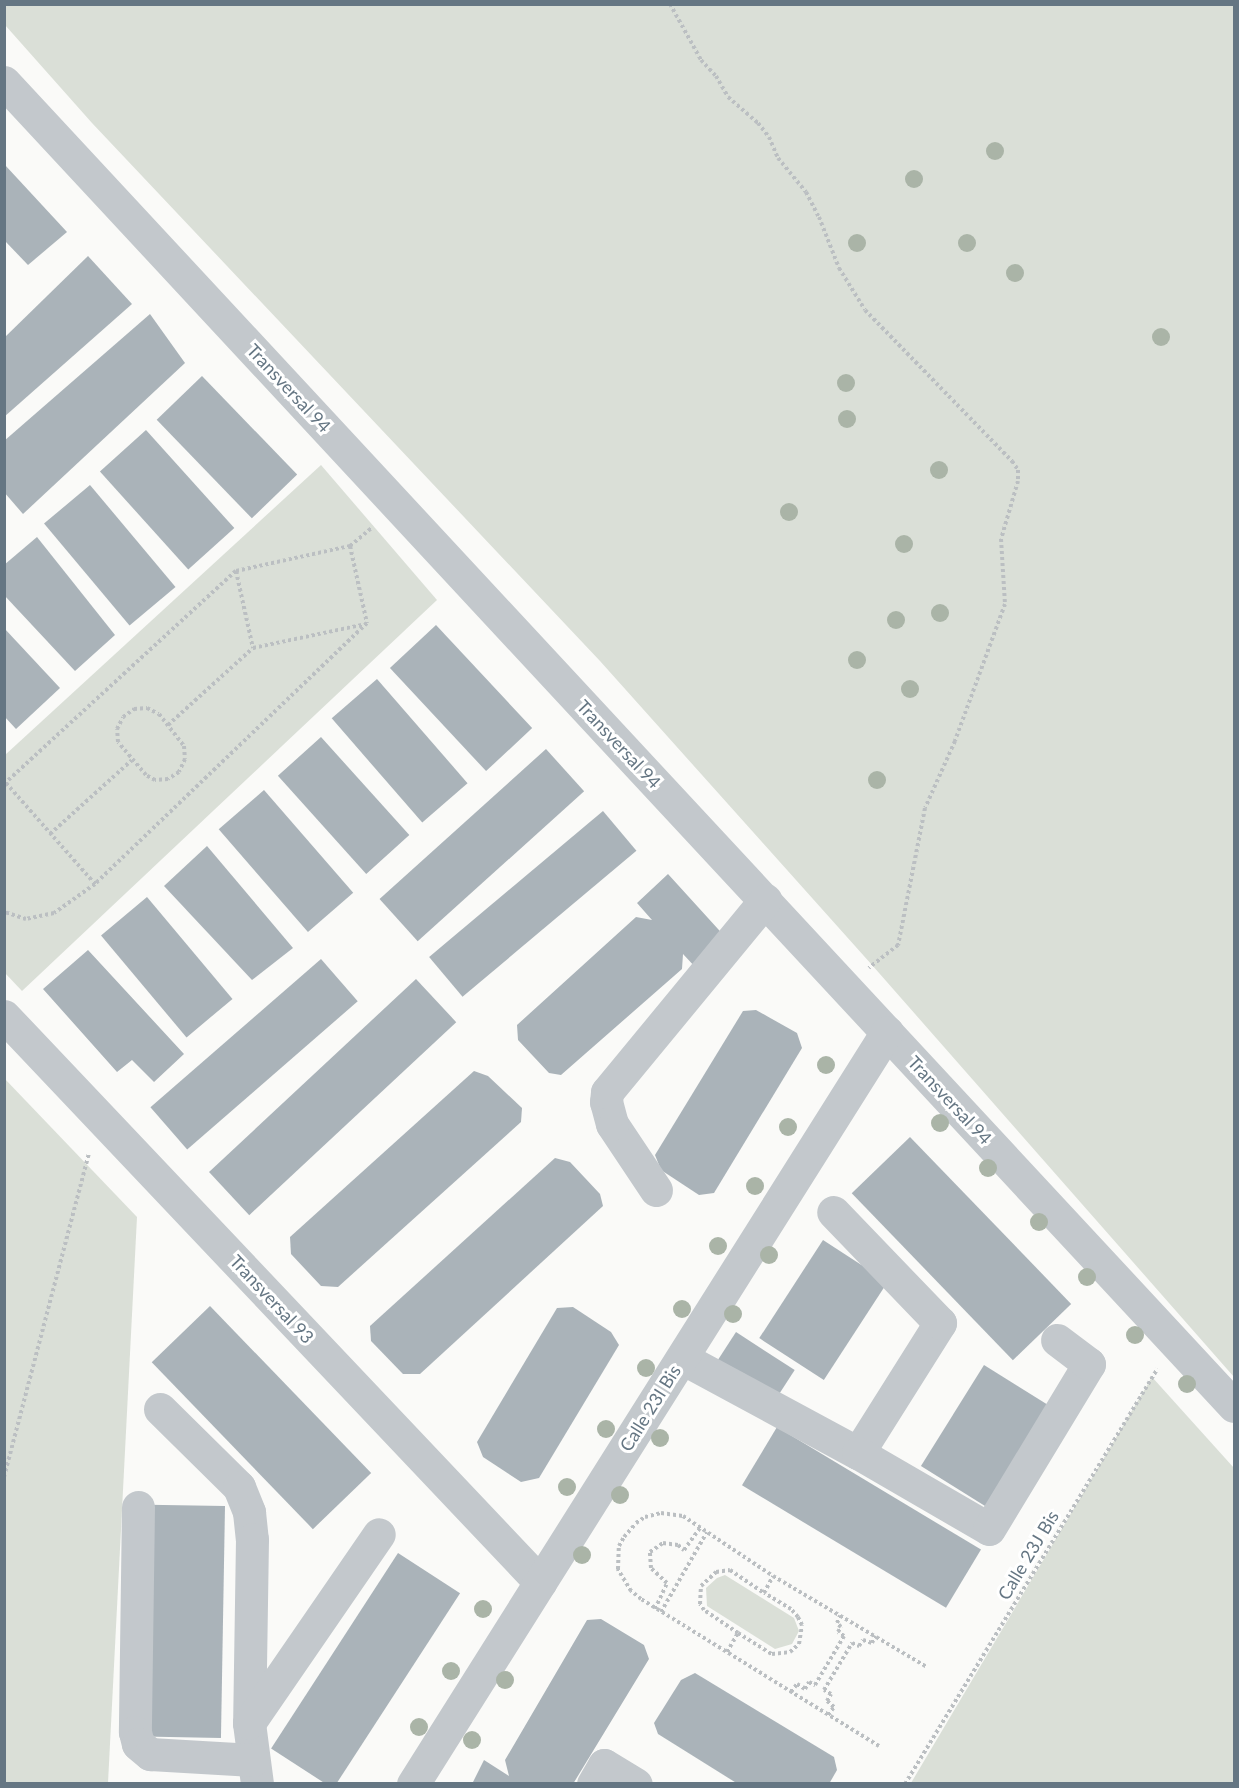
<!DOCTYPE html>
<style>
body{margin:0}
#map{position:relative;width:1239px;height:1788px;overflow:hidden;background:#fafaf8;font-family:Lato,sans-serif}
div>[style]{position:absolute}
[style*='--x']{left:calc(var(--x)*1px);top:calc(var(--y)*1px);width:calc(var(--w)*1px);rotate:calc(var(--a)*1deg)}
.green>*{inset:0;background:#dadfd7}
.building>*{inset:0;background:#aab3b9;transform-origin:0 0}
.path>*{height:4px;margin-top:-2px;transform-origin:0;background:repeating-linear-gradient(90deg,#bbbfc2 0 3px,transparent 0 6px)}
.minor>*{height:33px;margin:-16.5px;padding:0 16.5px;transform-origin:16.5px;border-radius:16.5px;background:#c3c8cc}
.trees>*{width:18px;height:18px;margin:-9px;border-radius:50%;background:#aab4a7}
span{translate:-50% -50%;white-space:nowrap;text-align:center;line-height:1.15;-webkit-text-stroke:6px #fff;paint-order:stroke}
.street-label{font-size:18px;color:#657683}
.frame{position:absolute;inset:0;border:6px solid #657683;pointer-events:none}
</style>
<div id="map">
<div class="green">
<i style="clip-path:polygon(4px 5px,1234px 5px,1234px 1377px,872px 965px,600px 661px,92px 123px,5px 25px)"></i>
<i style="clip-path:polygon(321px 465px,437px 600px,22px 991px,5px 973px,5px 755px)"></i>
<i style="clip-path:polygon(4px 1078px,137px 1217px,108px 1783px,5px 1783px)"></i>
<i style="clip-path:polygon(1152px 1377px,1234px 1468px,1234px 1783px,911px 1783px)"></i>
<i style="clip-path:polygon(725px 1575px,794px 1618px,799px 1631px,792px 1644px,775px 1649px,707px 1606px,706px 1588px,717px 1578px)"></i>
</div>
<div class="building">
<i style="clip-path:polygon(5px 165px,67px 232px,28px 265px,5px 241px)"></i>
<i style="clip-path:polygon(88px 256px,132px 304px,4px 417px,4px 338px)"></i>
<i style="clip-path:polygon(150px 314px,185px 363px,23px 514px,4px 492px,4px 441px)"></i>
<i style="left:202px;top:376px;width:137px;height:63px;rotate:46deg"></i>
<i style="left:146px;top:430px;width:132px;height:62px;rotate:48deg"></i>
<i style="left:90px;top:485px;width:133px;height:60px;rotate:50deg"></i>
<i style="clip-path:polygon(37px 537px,115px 635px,75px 671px,4px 595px,4px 565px)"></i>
<i style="left:436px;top:625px;width:141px;height:63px;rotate:47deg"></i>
<i style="clip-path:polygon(4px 628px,60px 688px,16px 729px,4px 716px)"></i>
<i style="left:377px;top:679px;width:138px;height:60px;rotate:49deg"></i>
<i style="left:321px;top:737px;width:132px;height:58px;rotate:48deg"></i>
<i style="left:546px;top:749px;width:57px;height:224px;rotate:48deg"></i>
<i style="left:264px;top:790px;width:136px;height:60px;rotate:49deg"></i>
<i style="left:603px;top:811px;width:52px;height:227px;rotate:50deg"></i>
<i style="clip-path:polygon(207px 846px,293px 948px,252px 980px,164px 886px)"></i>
<i style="clip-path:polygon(668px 874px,728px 940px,697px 969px,683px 954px,682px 969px,561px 1075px,549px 1073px,518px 1040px,517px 1025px,636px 917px,652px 920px,637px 903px)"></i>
<i style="left:147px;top:897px;width:133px;height:60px;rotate:50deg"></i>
<i style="clip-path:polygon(88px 950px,184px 1054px,154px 1082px,132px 1060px,117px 1072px,43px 989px)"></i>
<i style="left:321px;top:959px;width:56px;height:226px;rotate:49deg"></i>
<i style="left:416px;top:979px;width:59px;height:283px;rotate:47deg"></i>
<i style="clip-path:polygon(756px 1010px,797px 1033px,802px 1048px,714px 1193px,699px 1195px,661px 1170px,655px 1155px,743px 1011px)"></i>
<i style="clip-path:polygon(474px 1071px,488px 1076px,522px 1108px,521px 1122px,338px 1287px,321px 1286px,291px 1254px,290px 1237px)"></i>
<i style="left:910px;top:1137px;width:232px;height:81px;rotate:46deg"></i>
<i style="clip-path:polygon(555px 1158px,570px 1162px,600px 1194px,603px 1206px,420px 1374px,403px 1374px,371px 1341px,370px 1326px)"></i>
<i style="left:823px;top:1240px;width:77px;height:117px;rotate:33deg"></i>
<i style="left:210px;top:1306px;width:232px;height:81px;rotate:46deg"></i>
<i style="clip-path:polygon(573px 1307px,611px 1332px,619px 1345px,539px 1478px,521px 1482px,483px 1457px,477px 1442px,557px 1308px)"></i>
<i style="left:736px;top:1332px;width:70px;height:33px;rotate:33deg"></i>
<i style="left:984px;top:1365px;width:77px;height:119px;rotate:32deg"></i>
<i style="left:777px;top:1427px;width:238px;height:68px;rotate:31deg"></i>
<i style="left:225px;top:1506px;width:232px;height:77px;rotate:91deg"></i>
<i style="left:398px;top:1553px;width:74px;height:233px;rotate:33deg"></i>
<i style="clip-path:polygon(601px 1619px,644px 1645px,649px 1659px,573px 1784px,472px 1784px,484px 1760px,509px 1776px,505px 1760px,587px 1620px)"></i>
<i style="clip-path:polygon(695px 1673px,834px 1757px,837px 1770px,829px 1784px,738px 1784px,658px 1734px,654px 1723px,681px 1680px)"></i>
</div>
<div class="path">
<i style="--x:670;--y:4;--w:64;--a:61"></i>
<i style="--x:701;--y:60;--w:22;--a:47"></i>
<i style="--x:716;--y:76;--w:24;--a:60"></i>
<i style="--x:728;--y:97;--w:40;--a:41"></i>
<i style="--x:758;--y:123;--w:18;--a:52"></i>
<i style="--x:769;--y:137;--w:23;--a:67"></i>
<i style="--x:778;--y:158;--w:44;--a:50.5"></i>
<i style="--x:806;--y:192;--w:28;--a:63"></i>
<i style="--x:819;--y:217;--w:55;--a:68.6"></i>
<i style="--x:839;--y:268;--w:49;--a:58.2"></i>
<i style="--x:865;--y:310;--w:211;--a:45.8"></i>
<i style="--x:1012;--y:461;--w:11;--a:56"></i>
<i style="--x:1018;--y:470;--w:11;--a:90"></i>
<i style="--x:1018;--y:481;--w:60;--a:106.3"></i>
<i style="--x:1001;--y:539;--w:65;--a:86.5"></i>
<i style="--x:1005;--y:604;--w:146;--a:110.1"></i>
<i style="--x:955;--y:741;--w:73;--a:114.1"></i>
<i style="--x:925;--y:808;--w:140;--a:101.1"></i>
<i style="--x:898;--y:945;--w:37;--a:142"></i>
<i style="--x:350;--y:546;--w:30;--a:-40"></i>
<i style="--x:236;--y:571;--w:79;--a:77.6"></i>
<i style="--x:253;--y:648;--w:116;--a:-12"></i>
<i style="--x:147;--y:708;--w:13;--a:27"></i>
<i style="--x:159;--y:714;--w:41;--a:52"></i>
<i style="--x:184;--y:746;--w:13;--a:86"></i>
<i style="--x:185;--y:759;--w:14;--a:115"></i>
<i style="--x:179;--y:772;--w:13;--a:148"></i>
<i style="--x:168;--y:779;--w:13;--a:176"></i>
<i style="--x:155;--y:780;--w:10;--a:-151"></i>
<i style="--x:146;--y:775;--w:43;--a:-130.3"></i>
<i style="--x:118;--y:742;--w:13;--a:-94"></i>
<i style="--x:117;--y:729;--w:13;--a:-63"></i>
<i style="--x:123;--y:717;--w:14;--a:-36"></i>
<i style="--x:134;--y:709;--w:13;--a:-4"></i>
<i style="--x:168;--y:725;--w:115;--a:-42.2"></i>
<i style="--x:6;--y:783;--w:135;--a:48.6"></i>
<i style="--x:4;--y:784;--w:315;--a:-42.6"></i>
<i style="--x:236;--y:571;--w:117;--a:-12.4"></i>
<i style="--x:350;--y:546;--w:79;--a:77.6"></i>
<i style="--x:367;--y:623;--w:377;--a:136.2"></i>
<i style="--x:95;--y:884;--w:50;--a:144.7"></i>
<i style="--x:54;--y:913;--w:29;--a:168"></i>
<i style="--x:26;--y:919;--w:23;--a:-162"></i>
<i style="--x:50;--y:834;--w:110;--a:-42.1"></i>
<i style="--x:4;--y:1477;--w:335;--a:-75.3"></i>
<i style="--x:655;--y:1609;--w:29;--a:-65"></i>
<i style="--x:667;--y:1583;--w:22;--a:-137"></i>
<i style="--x:651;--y:1568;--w:16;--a:-94"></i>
<i style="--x:650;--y:1552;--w:16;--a:-35"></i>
<i style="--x:663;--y:1543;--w:15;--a:8"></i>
<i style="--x:678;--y:1545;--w:8;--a:40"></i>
<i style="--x:684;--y:1550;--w:27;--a:-54"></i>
<i style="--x:661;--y:1612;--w:92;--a:-60.1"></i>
<i style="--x:738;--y:1633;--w:41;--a:-145.9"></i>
<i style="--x:704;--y:1610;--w:7;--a:-124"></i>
<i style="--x:700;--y:1604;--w:18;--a:-87"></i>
<i style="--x:701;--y:1586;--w:21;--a:-43"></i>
<i style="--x:716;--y:1572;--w:14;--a:-8"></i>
<i style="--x:730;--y:1570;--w:41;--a:34.1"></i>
<i style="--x:727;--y:1652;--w:22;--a:-60"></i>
<i style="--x:738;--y:1633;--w:40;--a:32"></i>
<i style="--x:772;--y:1654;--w:18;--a:-6"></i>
<i style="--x:790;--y:1652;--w:12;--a:-42"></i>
<i style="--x:799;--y:1644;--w:19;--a:-81"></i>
<i style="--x:802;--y:1625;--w:9;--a:-117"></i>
<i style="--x:798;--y:1617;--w:11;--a:-131"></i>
<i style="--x:791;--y:1609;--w:31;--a:-149"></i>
<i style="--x:764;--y:1593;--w:19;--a:-62"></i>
<i style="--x:791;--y:1692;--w:10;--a:-53"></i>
<i style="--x:797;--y:1684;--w:9;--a:32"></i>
<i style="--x:805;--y:1689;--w:8;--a:-60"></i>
<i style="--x:809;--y:1682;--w:7;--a:27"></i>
<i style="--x:815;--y:1685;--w:57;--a:-59.4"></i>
<i style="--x:844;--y:1636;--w:7;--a:-146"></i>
<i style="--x:838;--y:1632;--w:6;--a:-59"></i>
<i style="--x:841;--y:1627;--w:6;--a:-135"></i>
<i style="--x:837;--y:1623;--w:8;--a:-67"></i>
<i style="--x:828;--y:1715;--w:10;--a:-53"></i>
<i style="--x:834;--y:1707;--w:9;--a:-139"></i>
<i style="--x:827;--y:1701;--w:8;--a:-60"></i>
<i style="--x:831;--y:1694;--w:8;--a:-150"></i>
<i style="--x:824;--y:1690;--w:55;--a:-59.2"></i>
<i style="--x:852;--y:1643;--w:8;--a:23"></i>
<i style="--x:859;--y:1646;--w:7;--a:-56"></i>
<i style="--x:863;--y:1640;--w:9;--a:18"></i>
<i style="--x:872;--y:1643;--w:8;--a:-67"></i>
<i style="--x:879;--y:1746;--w:280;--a:-148.3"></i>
<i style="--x:641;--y:1599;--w:13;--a:-141"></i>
<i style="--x:631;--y:1591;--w:26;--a:-121"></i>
<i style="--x:618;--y:1569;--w:23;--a:-88"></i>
<i style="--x:619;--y:1546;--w:10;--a:-61"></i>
<i style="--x:624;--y:1537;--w:18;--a:-49"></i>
<i style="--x:636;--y:1523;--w:11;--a:-34"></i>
<i style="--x:645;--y:1517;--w:16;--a:-14"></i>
<i style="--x:661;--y:1513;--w:22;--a:8"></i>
<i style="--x:683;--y:1516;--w:108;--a:33.7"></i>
<i style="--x:773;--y:1576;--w:179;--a:30.6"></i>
<i style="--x:905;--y:1784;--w:486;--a:-58.7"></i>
</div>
<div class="minor">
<i style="--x:4;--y:82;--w:1807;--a:47.11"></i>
<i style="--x:4;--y:1016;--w:780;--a:46.56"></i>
<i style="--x:656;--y:1190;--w:79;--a:-123.7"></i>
<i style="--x:612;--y:1124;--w:23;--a:-105"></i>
<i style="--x:606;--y:1102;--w:10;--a:-84"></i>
<i style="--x:607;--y:1092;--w:249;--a:-50.5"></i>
<i style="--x:682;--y:1358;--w:200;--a:28.4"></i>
<i style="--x:858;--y:1453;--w:154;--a:-57.8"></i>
<i style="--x:940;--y:1323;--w:154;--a:-133.9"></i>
<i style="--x:160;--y:1409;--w:111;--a:44.6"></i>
<i style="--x:239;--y:1487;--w:27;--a:68"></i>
<i style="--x:249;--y:1512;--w:27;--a:84"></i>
<i style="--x:252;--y:1539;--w:184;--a:90.9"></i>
<i style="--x:249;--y:1723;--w:62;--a:82.5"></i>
<i style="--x:858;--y:1453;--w:151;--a:30.1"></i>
<i style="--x:989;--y:1529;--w:193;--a:-58.8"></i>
<i style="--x:1089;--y:1364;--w:40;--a:-143"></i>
<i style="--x:138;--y:1507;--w:225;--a:90.8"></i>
<i style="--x:135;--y:1732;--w:12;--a:76"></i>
<i style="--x:138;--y:1744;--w:16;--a:40"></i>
<i style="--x:150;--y:1754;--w:103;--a:3.3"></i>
<i style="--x:249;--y:1723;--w:229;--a:-55.5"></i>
<i style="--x:413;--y:1784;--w:889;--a:-57.78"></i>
<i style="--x:593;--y:1784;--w:22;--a:-60"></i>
<i style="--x:604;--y:1765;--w:37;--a:31"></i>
</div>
<div class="trees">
<i style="left:995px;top:151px"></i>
<i style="left:914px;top:179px"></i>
<i style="left:857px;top:243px"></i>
<i style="left:967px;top:243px"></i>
<i style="left:1015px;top:273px"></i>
<i style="left:1161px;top:337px"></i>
<i style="left:846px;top:383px"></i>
<i style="left:847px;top:419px"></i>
<i style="left:939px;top:470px"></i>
<i style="left:789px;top:512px"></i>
<i style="left:904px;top:544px"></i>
<i style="left:940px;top:613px"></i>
<i style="left:896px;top:620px"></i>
<i style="left:857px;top:660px"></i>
<i style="left:910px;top:689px"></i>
<i style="left:877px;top:780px"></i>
<i style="left:826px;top:1065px"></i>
<i style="left:940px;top:1123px"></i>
<i style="left:788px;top:1127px"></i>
<i style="left:988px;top:1168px"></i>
<i style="left:755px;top:1186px"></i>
<i style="left:1039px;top:1222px"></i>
<i style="left:718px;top:1246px"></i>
<i style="left:769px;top:1255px"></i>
<i style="left:1087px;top:1277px"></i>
<i style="left:682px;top:1309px"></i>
<i style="left:733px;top:1314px"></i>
<i style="left:1135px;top:1335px"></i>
<i style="left:646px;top:1368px"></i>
<i style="left:1187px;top:1384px"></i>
<i style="left:606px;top:1429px"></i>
<i style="left:660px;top:1438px"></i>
<i style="left:567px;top:1487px"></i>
<i style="left:620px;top:1495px"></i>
<i style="left:582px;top:1555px"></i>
<i style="left:483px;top:1609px"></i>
<i style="left:451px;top:1671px"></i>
<i style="left:505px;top:1680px"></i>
<i style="left:419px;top:1727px"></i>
<i style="left:472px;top:1740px"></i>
</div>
<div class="street-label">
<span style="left:289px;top:388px;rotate:47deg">Transversal 94</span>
<span style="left:619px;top:744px;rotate:47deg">Transversal 94</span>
<span style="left:950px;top:1100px;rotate:47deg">Transversal 94</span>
<span style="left:272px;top:1299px;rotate:47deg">Transversal 93</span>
<span style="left:650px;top:1408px;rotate:-58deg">Calle 23I Bis</span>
<span style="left:1028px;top:1555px;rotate:-59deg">Calle 23J Bis</span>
</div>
<div class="frame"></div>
</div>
